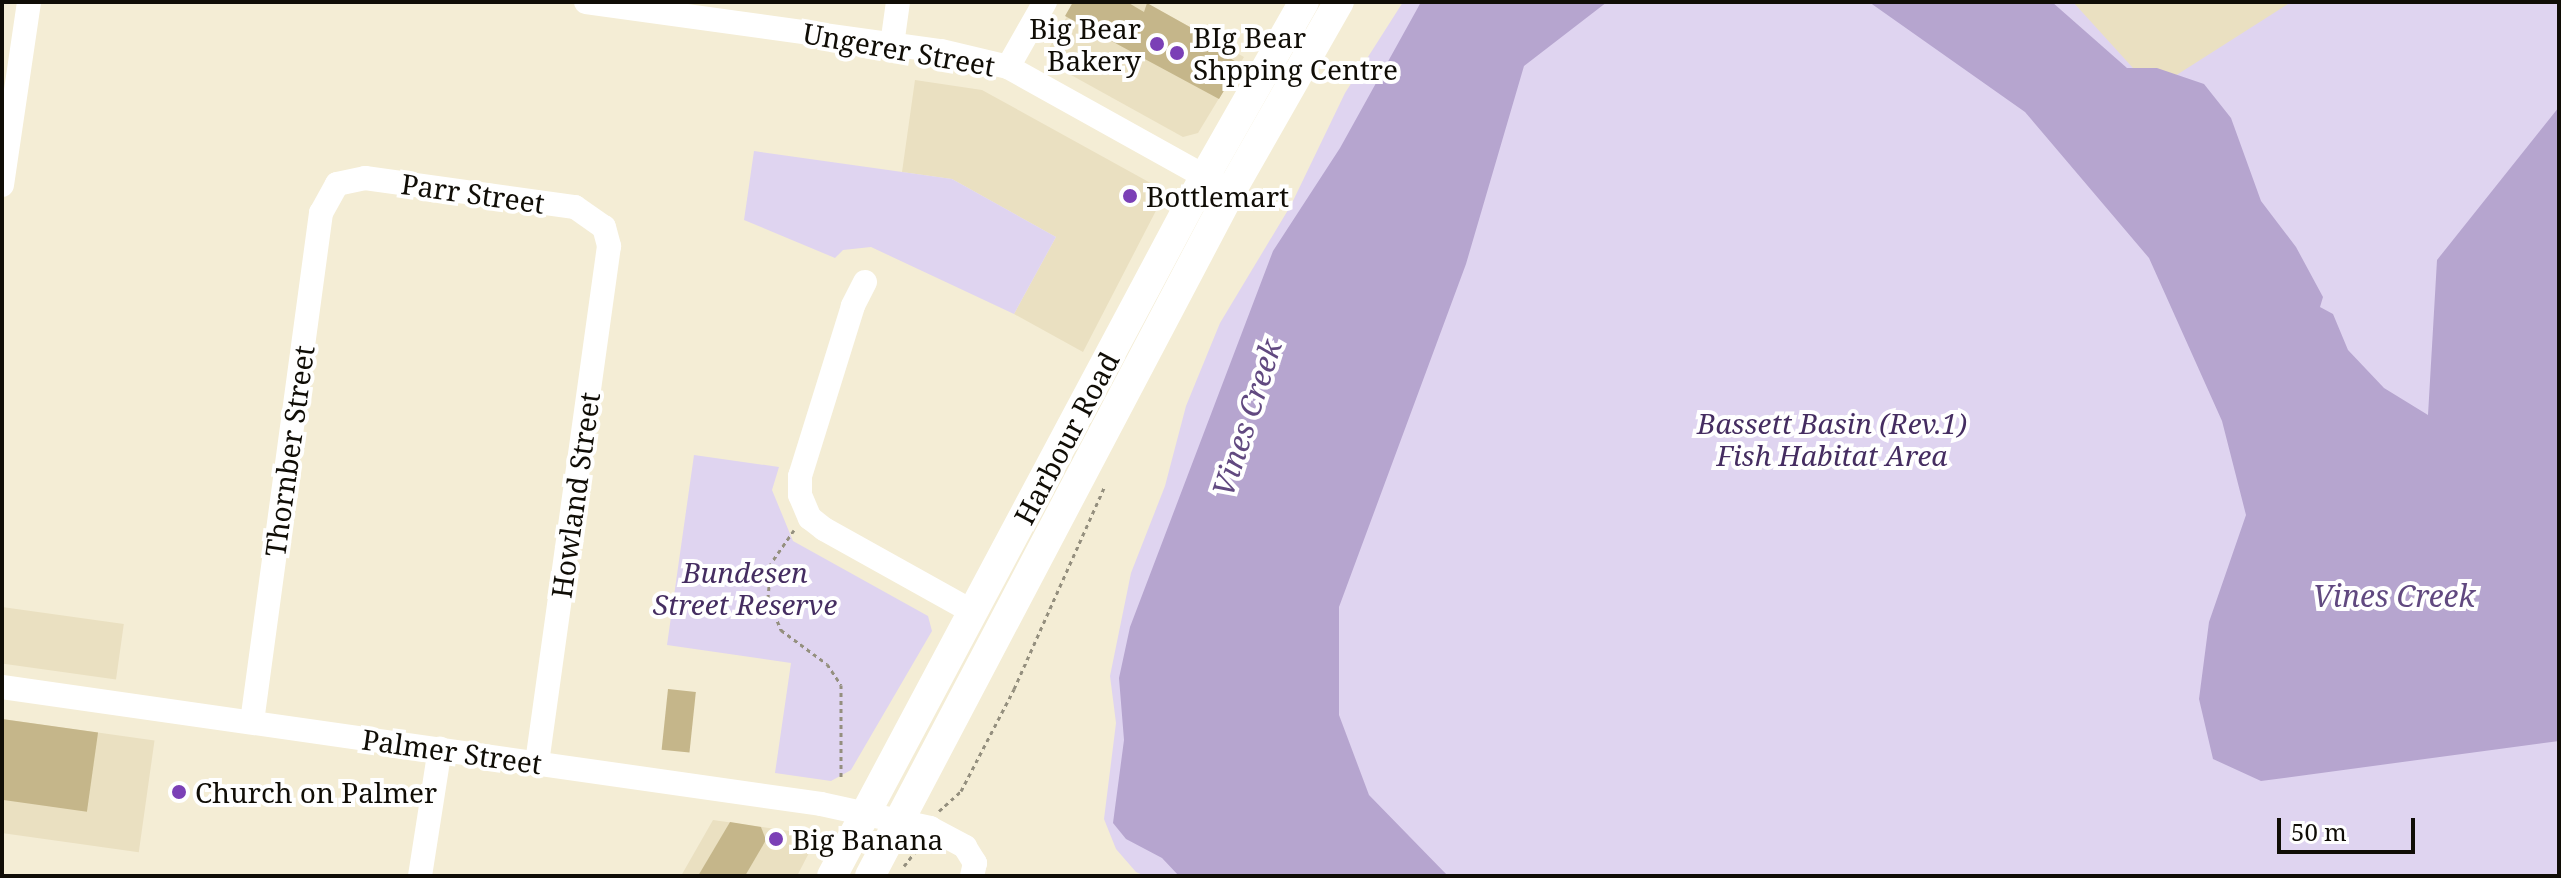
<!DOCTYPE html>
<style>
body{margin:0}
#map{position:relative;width:2561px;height:878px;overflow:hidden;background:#f4edd5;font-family:"Noto Serif",serif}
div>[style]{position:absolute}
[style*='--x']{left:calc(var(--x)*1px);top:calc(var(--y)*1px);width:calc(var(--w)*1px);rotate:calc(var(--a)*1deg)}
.built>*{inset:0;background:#eae0c1;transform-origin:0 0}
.green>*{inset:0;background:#dfd4f0}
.water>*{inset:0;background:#b6a5cf}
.building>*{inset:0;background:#c5b68a;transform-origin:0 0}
.path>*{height:3px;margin-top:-1.5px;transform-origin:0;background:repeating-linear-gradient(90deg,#948f7e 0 4px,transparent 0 8px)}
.minor>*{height:24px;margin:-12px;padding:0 12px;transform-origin:12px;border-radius:12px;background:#fff}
.major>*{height:30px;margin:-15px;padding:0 15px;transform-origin:15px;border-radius:15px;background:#fff}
.dots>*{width:22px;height:22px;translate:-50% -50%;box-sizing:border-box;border:4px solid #fff;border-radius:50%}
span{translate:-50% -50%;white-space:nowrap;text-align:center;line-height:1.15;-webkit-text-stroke:8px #fff;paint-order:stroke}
.poi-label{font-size:28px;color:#100d06}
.right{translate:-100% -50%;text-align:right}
.left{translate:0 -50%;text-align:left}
.street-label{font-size:28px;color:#100d06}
.park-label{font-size:28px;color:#452d61;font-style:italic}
.water-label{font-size:30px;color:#614980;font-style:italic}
.frame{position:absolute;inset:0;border:4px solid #100d06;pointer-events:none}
.scale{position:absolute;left:2277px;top:818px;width:138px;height:36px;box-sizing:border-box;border:4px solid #100d06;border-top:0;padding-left:10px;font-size:24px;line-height:28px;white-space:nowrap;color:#100d06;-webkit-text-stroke:6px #fff;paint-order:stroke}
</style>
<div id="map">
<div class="built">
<i style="clip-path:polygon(1075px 2px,1145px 2px,1244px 57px,1198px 133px,1183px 137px,1053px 65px,1048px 50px)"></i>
<i style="clip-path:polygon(2052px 2px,2298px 2px,2185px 78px,2127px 68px)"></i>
<i style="clip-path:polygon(915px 80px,982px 90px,1156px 186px,1161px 201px,1083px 352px,1014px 314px,1056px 237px,952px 179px,902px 172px)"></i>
<i style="left:2px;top:607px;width:123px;height:56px;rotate:8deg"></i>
<i style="left:2px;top:719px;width:154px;height:113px;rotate:8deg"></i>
<i style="clip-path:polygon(713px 820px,804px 833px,812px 847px,797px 876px,681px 876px)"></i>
</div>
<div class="green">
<i style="clip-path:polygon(1403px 2px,2073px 2px,2153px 90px,2291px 2px,2559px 2px,2559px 876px,1145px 876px,1136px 872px,1116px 849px,1104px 819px,1116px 723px,1110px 676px,1131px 573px,1165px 486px,1186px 406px,1220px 323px,1291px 205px,1345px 93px)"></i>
<i style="clip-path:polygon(754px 151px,952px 179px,1056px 237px,1014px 314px,871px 247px,843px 250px,835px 258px,744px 220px)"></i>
<i style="clip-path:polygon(694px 455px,779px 467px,772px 490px,793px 541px,928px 616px,932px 631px,851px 770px,831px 781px,775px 773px,791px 663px,667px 645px)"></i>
</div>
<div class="water">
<i style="clip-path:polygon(1421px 2px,1607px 2px,1524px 66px,1466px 264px,1339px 607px,1339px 715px,1369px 795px,1448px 876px,1179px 876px,1162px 858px,1126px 839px,1113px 823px,1124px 740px,1119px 678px,1130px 627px,1273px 251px,1340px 148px)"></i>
<i style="clip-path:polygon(1869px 2px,2052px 2px,2127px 68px,2157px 68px,2204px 84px,2231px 118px,2261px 201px,2296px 247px,2323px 297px,2320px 307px,2333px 314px,2348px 350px,2384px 388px,2428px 415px,2437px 260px,2559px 107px,2559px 741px,2261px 781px,2213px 759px,2199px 699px,2209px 622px,2246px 515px,2222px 421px,2149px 258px,2025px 112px)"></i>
</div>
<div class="building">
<i style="clip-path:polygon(1073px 2px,1127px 2px,1144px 12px,1147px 3px,1206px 36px,1202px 42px,1240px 64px,1219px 99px,1065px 16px)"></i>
<i style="left:668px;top:689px;width:28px;height:61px;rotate:6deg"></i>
<i style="left:2px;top:719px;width:97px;height:80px;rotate:8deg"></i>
<i style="clip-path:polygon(730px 822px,761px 827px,766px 840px,745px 876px,698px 876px)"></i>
</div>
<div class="path">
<i style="--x:794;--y:530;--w:40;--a:124.9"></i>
<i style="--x:771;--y:563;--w:36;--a:95"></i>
<i style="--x:768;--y:599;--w:34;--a:67"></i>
<i style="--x:781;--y:630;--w:57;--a:36.5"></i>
<i style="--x:827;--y:664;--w:25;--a:56"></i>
<i style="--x:841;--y:685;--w:93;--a:90"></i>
<i style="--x:939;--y:811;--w:30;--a:-42"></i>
<i style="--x:961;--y:791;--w:115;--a:-62.5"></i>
<i style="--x:1014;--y:689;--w:222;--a:-65.9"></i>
<i style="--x:904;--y:866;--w:24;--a:-52"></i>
</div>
<div class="minor">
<i style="--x:586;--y:2;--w:358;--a:7.9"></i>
<i style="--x:941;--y:51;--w:69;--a:13.4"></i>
<i style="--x:1008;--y:67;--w:243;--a:29.1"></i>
<i style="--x:892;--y:45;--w:43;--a:-82.1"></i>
<i style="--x:1008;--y:67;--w:75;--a:-60.4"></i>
<i style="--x:2;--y:185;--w:185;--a:-81.6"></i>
<i style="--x:865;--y:282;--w:27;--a:117"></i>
<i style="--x:853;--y:306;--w:178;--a:107.3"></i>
<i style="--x:800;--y:476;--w:19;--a:90"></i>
<i style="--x:800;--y:495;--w:25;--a:67"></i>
<i style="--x:810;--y:518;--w:18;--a:38"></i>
<i style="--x:824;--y:529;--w:171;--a:29.1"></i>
<i style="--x:2;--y:687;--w:827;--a:8.13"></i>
<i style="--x:821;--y:804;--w:112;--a:12.4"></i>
<i style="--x:930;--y:828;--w:40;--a:28"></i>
<i style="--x:965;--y:847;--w:19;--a:58"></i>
<i style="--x:975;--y:863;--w:13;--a:103"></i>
<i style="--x:252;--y:722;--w:514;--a:-82.28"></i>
<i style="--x:321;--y:213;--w:33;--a:-61"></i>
<i style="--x:337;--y:184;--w:29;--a:-12"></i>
<i style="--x:365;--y:178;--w:212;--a:7.9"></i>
<i style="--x:575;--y:207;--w:35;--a:35"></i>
<i style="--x:604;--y:227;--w:20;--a:75"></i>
<i style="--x:609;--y:246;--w:522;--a:97.93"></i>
<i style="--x:420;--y:876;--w:129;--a:-81.1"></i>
</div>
<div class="major">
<i style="--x:832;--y:876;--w:793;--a:-61.95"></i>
<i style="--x:1205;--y:176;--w:200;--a:-60.4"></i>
<i style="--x:870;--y:876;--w:774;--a:-62.21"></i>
<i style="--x:1231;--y:191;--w:218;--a:-60.3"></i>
</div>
<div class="dots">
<i style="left:1157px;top:44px;background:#7b40b6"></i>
<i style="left:1177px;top:53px;background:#7b40b6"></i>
<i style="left:1130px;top:196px;background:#7b40b6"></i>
<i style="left:179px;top:792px;background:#7b40b6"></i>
<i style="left:776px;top:839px;background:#7b40b6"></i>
</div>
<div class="poi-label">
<span class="right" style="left:1141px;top:44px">Big Bear<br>Bakery</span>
<span class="left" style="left:1193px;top:53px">BIg Bear<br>Shpping Centre</span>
<span class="left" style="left:1146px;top:196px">Bottlemart</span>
<span class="left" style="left:195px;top:792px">Church on Palmer</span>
<span class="left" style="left:792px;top:839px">Big Banana</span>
</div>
<div class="street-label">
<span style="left:899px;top:49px;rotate:10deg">Ungerer Street</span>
<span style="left:473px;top:193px;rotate:8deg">Parr Street</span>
<span style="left:1066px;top:438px;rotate:-62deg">Harbour Road</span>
<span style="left:289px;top:451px;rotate:-82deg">Thornber Street</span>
<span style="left:575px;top:495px;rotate:-82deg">Howland Street</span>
<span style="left:452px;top:751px;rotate:8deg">Palmer Street</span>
</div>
<div class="park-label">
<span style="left:1832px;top:439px">Bassett Basin (Rev.1)<br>Fish Habitat Area</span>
<span style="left:745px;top:588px">Bundesen<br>Street Reserve</span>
</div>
<div class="water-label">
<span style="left:1247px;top:418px;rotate:-72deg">Vines Creek</span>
<span style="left:2394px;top:596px">Vines Creek</span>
</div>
<div class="frame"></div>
<div class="scale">50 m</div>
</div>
